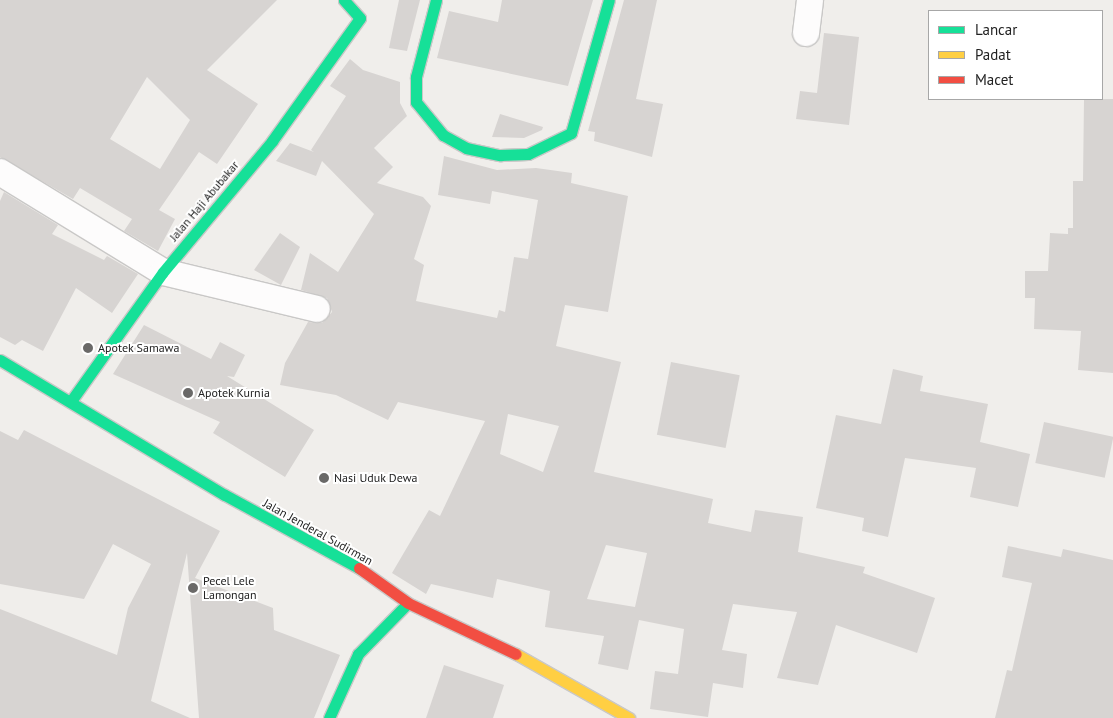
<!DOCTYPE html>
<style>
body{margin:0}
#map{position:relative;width:1113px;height:718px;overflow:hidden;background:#f0eeeb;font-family:"PT Sans",sans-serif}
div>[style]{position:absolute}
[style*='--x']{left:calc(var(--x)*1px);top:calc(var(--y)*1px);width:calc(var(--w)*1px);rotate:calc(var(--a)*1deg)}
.building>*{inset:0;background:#d7d4d2;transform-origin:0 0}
.roads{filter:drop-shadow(1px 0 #c9c8c7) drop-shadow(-1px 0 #c9c8c7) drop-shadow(0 1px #c9c8c7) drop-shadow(0 -1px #c9c8c7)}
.street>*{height:26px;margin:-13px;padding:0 13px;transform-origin:13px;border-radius:13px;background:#fdfcfc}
.fast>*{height:11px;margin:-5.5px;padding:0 5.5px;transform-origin:5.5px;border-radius:5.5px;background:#16e098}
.slow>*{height:11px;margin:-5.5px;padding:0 5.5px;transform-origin:5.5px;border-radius:5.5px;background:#ffcf43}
.jam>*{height:11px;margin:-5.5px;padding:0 5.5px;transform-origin:5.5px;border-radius:5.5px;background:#f24e42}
.dots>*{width:14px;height:14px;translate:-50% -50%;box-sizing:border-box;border:2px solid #fff;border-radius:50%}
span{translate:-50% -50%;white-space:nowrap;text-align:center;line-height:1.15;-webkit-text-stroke:4px #fff;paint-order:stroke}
.street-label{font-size:12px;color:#222}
.poi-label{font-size:12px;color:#222}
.left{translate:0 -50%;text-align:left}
.legend{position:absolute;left:928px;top:10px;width:175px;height:90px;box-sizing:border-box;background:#fff;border:1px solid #a7a7a7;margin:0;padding:6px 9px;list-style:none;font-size:15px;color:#222}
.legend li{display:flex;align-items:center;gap:10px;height:25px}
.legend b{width:25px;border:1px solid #a7a7a7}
</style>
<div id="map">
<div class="building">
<i style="clip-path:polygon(evenodd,0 0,277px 0,207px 70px,258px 104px,217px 164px,199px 152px,159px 210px,175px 219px,158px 251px,124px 231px,132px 219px,80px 188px,73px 199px,0 157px,0 0,147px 77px,190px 120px,160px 169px,110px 139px,147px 77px)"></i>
<i style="clip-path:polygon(399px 0,420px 0,407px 51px,389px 48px)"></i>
<i style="clip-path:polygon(502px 0,593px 0,568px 86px,437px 58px,449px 11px,498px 22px)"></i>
<i style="clip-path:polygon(624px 0,657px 0,636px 99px,663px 104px,652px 157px,594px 141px,595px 132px,588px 131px)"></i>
<i style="clip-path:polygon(824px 33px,859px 37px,849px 125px,796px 119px,800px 91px,817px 93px)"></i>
<i style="clip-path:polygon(evenodd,350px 59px,363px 70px,400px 82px,400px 103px,407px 116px,374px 148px,393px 167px,377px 183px,423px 197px,431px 206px,414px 259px,424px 265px,416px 301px,497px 318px,499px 310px,505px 312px,514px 257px,528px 259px,538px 200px,492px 191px,490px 204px,438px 195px,444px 156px,497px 170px,536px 168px,572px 173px,571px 183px,628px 196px,608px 312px,565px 305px,556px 346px,621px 362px,594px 472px,713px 499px,708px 523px,751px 532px,755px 510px,803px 517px,798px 552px,865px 567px,863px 573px,935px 598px,917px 653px,836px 625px,818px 685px,777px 678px,797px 612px,733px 604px,722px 650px,747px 654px,743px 688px,713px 683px,708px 717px,650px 709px,655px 671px,678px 674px,684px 629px,639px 620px,628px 670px,598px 664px,604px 636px,545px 627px,550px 591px,497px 579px,493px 598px,431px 584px,426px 594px,392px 573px,429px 510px,440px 516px,485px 421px,398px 402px,388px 420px,336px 395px,280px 385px,285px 363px,308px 322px,322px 323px,332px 312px,327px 298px,301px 290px,310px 253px,338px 272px,374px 214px,322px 161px,316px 176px,276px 161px,290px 143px,314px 152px,311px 150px,346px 96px,330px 86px,350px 59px,508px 414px,559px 426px,543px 472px,500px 454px,508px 414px,350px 59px,606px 545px,647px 553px,635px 607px,587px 599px,606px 545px)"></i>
<i style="clip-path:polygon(1084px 99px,1113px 99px,1113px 373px,1078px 370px,1081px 331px,1034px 329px,1035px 298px,1025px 298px,1025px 271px,1048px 271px,1050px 233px,1068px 234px,1068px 228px,1073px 228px,1073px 181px,1083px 181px)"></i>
<i style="clip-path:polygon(500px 114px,543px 127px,542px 130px,524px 138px,492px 137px)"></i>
<i style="clip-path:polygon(4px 192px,58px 225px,52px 234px,104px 260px,107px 256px,138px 274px,112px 313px,76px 288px,43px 351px,22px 340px,15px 345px,0 337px,0 201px)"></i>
<i style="clip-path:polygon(280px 233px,300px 247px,281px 285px,254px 270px)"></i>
<i style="clip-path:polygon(144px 325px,211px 359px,220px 342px,245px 355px,234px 377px,227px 376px,314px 430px,285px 477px,213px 433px,220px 422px,113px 374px)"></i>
<i style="left:671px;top:362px;width:70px;height:74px;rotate:11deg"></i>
<i style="clip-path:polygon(893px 369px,923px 376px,920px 391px,988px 404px,980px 442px,1030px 454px,1018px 507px,970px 497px,976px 468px,905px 458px,888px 537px,862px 531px,864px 518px,816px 508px,836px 415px,881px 424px)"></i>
<i style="left:1044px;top:422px;width:71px;height:42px;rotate:12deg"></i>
<i style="clip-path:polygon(24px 430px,220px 531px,195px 578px,273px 608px,274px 630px,340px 655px,314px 718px,199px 718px,187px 553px,151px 701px,190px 718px,0 718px,0 609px,117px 655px,128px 608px,151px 564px,113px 544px,84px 599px,0 584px,0 431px,18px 440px)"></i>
<i style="clip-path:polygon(1008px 546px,1061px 557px,1063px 549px,1113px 560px,1113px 718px,995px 718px,1007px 670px,1012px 671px,1032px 583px,1002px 577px)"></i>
<i style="clip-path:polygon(444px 665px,504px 685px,493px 718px,426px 718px)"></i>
</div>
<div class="roads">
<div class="street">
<i style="--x:806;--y:33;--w:33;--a:-83"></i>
<i style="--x:0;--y:172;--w:191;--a:31.5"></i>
<i style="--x:163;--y:272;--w:158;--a:13.5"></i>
</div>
<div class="fast">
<i style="--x:436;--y:0;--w:80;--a:104.6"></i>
<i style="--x:416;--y:77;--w:25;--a:90"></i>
<i style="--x:416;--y:102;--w:43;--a:50.7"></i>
<i style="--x:443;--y:135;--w:26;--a:29"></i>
<i style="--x:466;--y:148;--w:35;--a:12"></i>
<i style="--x:500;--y:155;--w:28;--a:-2"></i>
<i style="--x:528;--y:154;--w:48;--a:-26"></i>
<i style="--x:571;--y:133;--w:138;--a:-74.1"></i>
<i style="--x:0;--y:360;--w:262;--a:31"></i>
<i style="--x:225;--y:495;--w:153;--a:28.6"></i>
<i style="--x:71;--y:401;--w:158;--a:-54.5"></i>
<i style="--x:163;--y:272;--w:170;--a:-50.2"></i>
<i style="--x:272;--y:141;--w:151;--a:-54.4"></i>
<i style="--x:360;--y:18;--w:24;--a:-132"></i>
<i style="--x:329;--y:718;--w:70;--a:-65.6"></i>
<i style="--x:358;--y:654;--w:71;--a:-45.6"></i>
</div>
<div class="slow">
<i style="--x:516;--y:654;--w:130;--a:29.5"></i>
</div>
<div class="jam">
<i style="--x:359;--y:568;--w:60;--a:35.5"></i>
<i style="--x:408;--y:603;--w:119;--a:25.3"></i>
</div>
</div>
<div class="dots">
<i style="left:88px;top:348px;background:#6a6968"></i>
<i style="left:188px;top:393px;background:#6a6968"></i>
<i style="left:324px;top:478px;background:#6a6968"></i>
<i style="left:193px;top:588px;background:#6a6968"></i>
</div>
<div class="street-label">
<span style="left:204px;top:201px;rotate:-50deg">Jalan Haji Abubakar</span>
<span style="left:318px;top:532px;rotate:29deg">Jalan Jenderal Sudirman</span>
</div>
<div class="poi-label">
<span class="left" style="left:98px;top:348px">Apotek Samawa</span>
<span class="left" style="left:198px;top:393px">Apotek Kurnia</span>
<span class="left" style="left:334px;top:478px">Nasi Uduk Dewa</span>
<span class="left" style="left:203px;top:588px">Pecel Lele<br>Lamongan</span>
</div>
<ul class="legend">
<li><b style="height:6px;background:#16e098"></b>Lancar</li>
<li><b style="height:6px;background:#ffcf43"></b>Padat</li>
<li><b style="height:6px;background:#f24e42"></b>Macet</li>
</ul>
</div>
